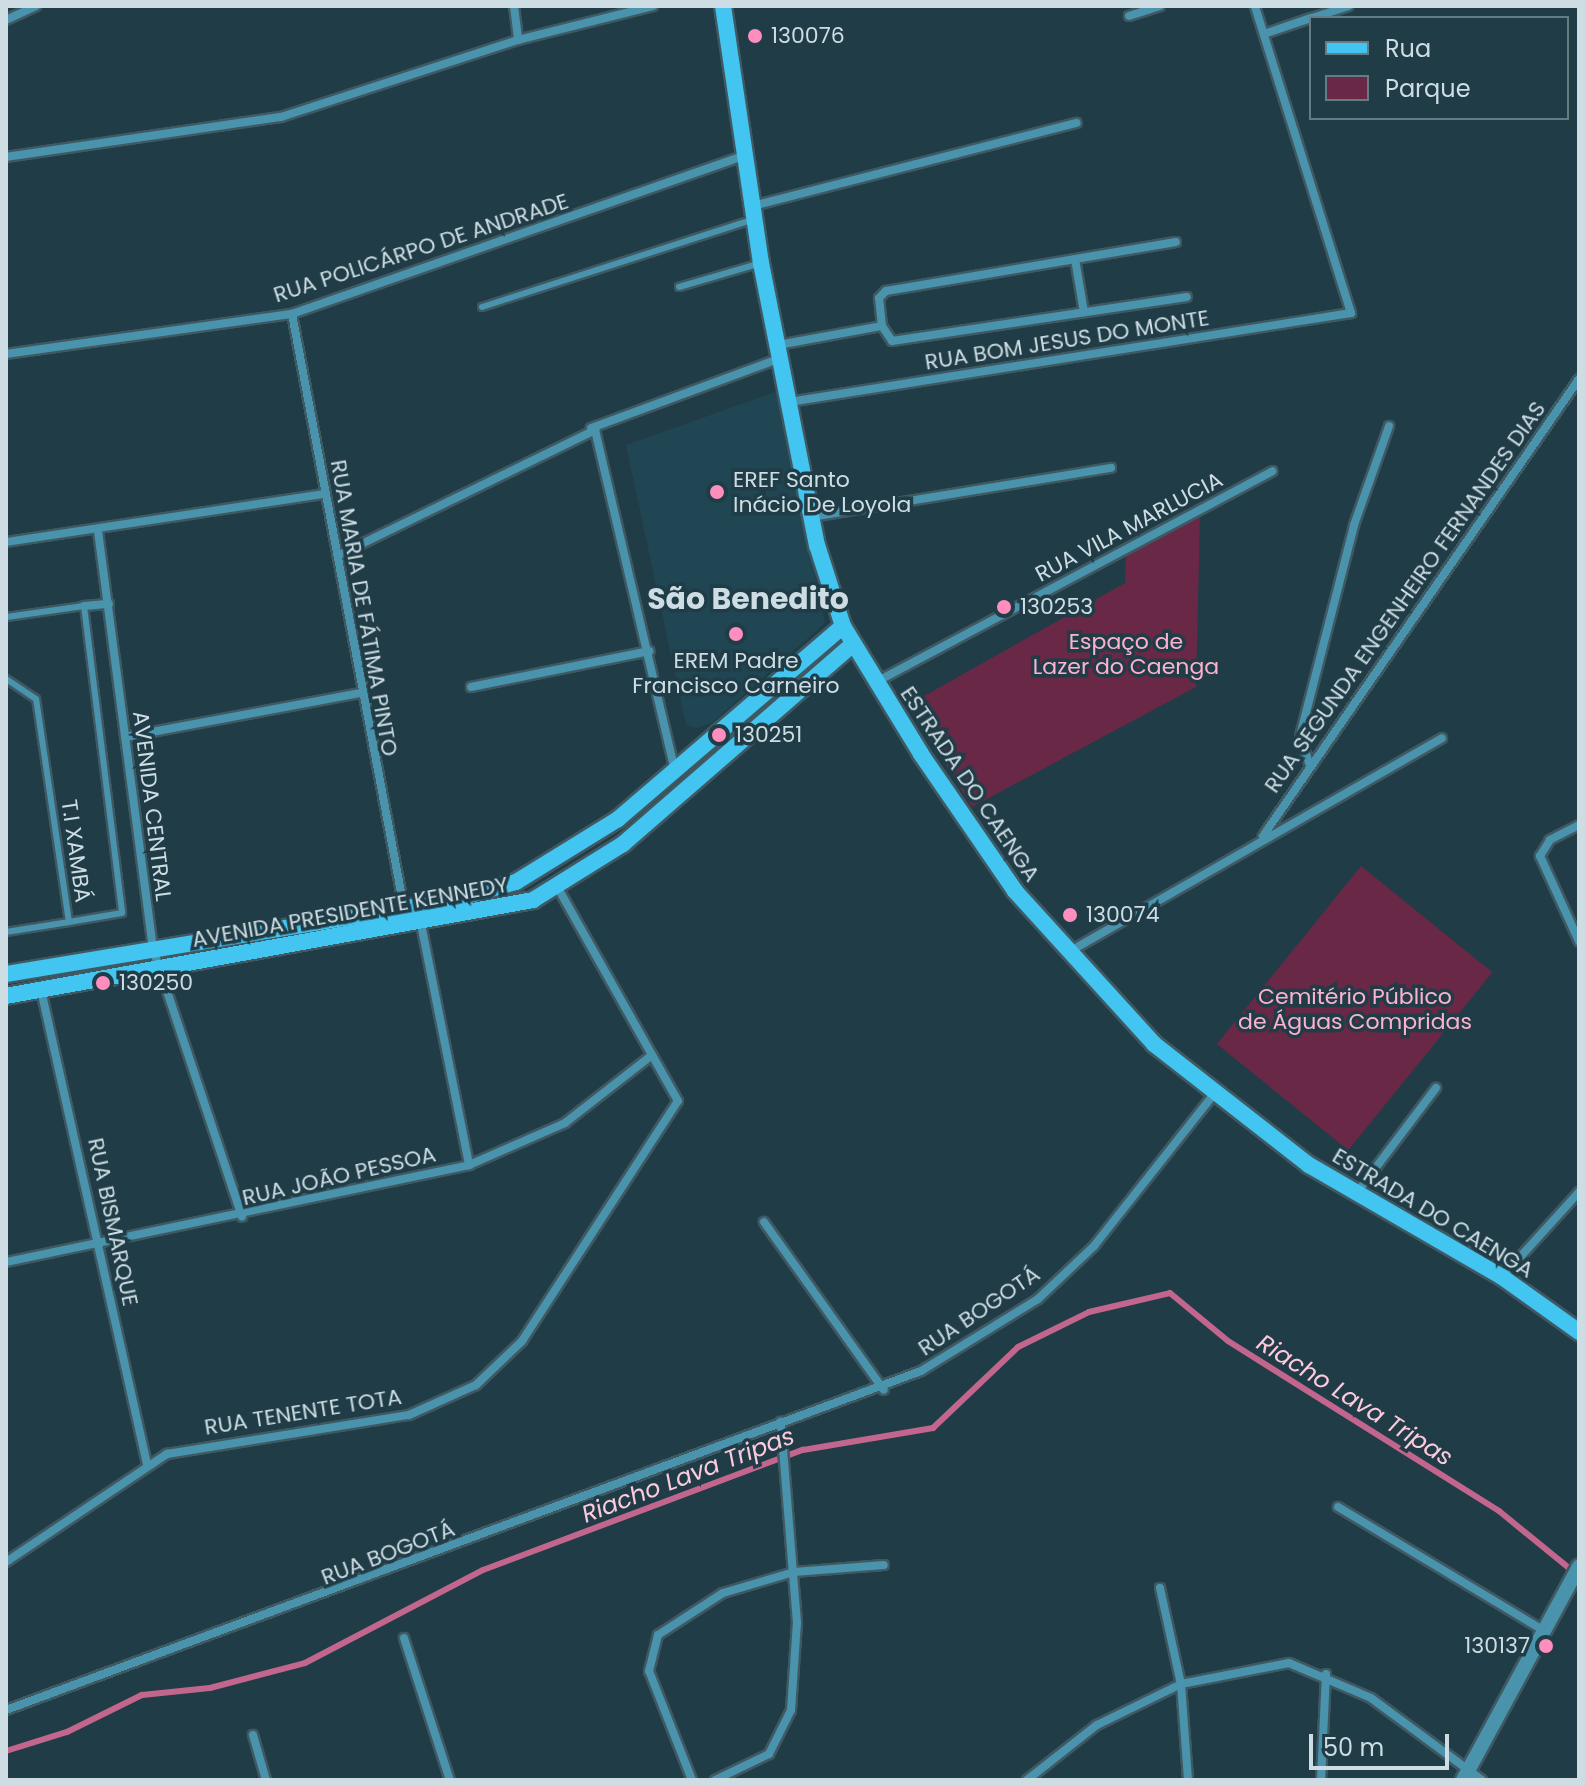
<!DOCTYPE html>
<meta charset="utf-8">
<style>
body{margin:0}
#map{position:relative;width:1585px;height:1786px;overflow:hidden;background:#203c47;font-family:Poppins,sans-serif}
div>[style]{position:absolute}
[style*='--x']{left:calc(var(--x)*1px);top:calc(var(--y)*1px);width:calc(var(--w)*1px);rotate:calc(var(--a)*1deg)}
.built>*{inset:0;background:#204654}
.green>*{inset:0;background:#692846;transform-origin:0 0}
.stream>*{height:6px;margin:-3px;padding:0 3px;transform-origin:3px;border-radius:3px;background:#c2668e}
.roads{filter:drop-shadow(2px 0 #3f5963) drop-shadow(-2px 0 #3f5963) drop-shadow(0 2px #3f5963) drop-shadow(0 -2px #3f5963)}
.service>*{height:6px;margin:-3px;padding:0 3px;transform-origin:3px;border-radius:3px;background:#4993ad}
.minor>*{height:8px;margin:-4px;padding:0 4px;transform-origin:4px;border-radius:4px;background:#4993ad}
.tertiary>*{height:14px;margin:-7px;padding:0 7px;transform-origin:7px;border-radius:7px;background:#4993ad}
.secondary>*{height:16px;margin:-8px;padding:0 8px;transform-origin:8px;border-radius:8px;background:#42c5f0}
.dots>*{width:22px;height:22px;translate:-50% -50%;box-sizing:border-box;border:4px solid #203c47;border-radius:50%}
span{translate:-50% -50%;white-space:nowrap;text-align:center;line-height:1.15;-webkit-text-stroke:7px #203c47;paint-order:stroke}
.poi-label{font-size:22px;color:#cddde3}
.left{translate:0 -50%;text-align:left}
.right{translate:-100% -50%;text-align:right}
.street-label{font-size:22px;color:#cddde3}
.park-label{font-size:22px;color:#fcb2cf}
.water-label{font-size:24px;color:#fecbde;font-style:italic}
.district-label{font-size:30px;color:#cddde3;font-weight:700}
.frame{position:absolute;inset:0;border:8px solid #cddde3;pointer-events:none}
.legend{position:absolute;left:1309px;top:16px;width:260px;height:104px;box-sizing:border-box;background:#203c47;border:2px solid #657c85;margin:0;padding:10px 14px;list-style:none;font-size:24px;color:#cddde3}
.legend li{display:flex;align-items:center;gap:16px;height:40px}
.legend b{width:40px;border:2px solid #657c85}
.scale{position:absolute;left:1309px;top:1734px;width:140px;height:36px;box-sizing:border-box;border:4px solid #cddde3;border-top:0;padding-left:10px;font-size:24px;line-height:28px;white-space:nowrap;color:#cddde3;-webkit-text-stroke:6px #203c47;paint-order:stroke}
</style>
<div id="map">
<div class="built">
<i style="clip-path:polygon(778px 391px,825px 623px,713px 722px,697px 728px,686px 725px,626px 445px)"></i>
</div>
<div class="green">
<i style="clip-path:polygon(1200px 517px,1196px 687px,972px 807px,908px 705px,1125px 583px,1126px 555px)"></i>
<i style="left:1361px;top:866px;width:169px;height:229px;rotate:39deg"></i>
</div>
<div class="stream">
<i style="--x:6;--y:1751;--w:64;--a:-17.3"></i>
<i style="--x:67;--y:1732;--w:84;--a:-26.3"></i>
<i style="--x:142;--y:1695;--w:68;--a:-5.9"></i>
<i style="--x:210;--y:1688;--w:98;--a:-14.7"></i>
<i style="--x:305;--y:1663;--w:201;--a:-27.6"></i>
<i style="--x:483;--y:1570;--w:342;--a:-20.6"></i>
<i style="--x:803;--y:1450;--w:132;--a:-9.6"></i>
<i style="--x:933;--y:1428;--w:117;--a:-43.6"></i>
<i style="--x:1018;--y:1347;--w:79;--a:-26.2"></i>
<i style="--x:1089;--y:1312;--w:83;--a:-13.2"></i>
<i style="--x:1170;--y:1293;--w:75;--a:39.6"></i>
<i style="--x:1228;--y:1341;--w:320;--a:32.1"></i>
<i style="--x:1499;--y:1511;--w:98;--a:39.2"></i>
</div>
<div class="roads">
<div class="service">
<i style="--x:679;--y:287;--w:85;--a:-16.3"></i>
<i style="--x:482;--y:307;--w:286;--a:-17.9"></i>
<i style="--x:6;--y:617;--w:79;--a:-8"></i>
<i style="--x:84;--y:606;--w:309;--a:82.9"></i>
<i style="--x:122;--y:913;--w:54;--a:170.4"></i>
<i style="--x:69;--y:922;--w:225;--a:-98.4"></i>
<i style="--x:36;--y:699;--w:36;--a:-146"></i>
<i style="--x:6;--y:932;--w:64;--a:-9"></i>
</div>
<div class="minor">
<i style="--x:514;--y:6;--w:34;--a:83"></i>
<i style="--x:1129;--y:16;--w:32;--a:-18"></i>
<i style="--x:1312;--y:18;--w:38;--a:-18"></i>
<i style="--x:6;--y:20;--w:33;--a:-25"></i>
<i style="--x:1264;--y:34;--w:50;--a:-18.8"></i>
<i style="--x:6;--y:157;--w:278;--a:-8.3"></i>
<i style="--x:281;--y:117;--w:249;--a:-18"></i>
<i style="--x:518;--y:40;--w:139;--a:-14.1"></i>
<i style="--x:753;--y:206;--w:334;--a:-14.4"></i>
<i style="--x:1075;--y:259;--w:54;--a:80.4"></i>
<i style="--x:292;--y:314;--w:604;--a:79.32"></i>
<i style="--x:882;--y:326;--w:18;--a:56"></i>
<i style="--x:892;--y:341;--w:298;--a:-8.5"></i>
<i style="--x:778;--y:345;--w:106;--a:-10.4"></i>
<i style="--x:882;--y:326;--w:28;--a:-96"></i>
<i style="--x:879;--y:298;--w:10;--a:-45"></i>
<i style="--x:886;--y:291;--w:294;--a:-9.6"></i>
<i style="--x:6;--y:354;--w:289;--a:-8"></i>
<i style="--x:292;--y:314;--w:479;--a:-19.3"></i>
<i style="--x:789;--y:402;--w:569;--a:-9"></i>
<i style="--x:1351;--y:313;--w:322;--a:-107.4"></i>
<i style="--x:591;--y:428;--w:202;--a:-20.2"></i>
<i style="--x:811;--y:517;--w:304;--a:-9.3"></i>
<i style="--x:98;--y:531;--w:422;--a:82.5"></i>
<i style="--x:153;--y:949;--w:282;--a:71.6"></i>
<i style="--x:6;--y:542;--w:323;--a:-8.6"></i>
<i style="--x:341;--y:554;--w:283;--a:-26"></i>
<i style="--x:595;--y:430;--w:350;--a:76.8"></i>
<i style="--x:84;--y:606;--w:25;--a:-5"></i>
<i style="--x:876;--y:682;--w:449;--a:-28"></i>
<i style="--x:471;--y:687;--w:182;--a:-11.4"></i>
<i style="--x:125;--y:737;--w:240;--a:-10.6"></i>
<i style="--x:1309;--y:763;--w:28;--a:-108"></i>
<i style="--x:1300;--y:736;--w:218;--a:-75.6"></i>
<i style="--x:1354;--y:525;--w:105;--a:-70.5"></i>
<i style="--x:1579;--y:825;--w:33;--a:153"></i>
<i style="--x:1550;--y:840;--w:19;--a:122"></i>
<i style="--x:1540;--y:856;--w:94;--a:65.4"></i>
<i style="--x:1263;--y:836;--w:556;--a:-55.34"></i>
<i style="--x:421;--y:924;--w:246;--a:78.7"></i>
<i style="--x:1067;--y:953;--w:432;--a:-29.8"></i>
<i style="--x:41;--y:990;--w:485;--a:77.4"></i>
<i style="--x:1356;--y:1194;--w:133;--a:-53"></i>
<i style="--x:764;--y:1222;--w:206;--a:54.5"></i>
<i style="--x:6;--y:1262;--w:473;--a:-11.8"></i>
<i style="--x:469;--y:1165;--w:105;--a:-23.6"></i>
<i style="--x:565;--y:1123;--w:110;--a:-38"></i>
<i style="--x:1502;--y:1277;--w:115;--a:-47.8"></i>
<i style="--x:1338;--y:1507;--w:240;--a:31"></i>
<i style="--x:6;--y:1562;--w:194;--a:-33.9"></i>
<i style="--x:167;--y:1454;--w:245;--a:-9.2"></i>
<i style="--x:409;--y:1415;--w:73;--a:-24.1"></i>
<i style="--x:476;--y:1385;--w:64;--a:-43.7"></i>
<i style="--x:522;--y:1341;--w:286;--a:-57"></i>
<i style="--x:678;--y:1101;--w:244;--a:-119.4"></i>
<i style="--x:1160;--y:1588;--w:98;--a:77.7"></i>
<i style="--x:1181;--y:1684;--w:96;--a:85.8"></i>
<i style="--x:404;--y:1638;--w:149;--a:72.1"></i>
<i style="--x:6;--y:1710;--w:976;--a:-20.33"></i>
<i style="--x:921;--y:1371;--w:137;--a:-31.6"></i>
<i style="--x:1038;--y:1299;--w:77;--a:-43.4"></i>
<i style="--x:1094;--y:1246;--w:195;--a:-51.7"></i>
<i style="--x:253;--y:1735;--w:47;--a:73.9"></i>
<i style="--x:692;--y:1780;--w:117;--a:-111.5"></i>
<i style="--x:649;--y:1671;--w:37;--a:-76"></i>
<i style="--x:658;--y:1635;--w:77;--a:-32.9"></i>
<i style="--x:723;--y:1593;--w:74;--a:-16.5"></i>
<i style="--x:794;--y:1572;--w:90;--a:-4.4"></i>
<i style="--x:715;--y:1780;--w:60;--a:-25.7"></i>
<i style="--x:769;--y:1754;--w:49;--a:-63.4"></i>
<i style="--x:791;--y:1710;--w:87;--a:-86.1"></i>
<i style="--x:797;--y:1623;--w:202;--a:-94.6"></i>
<i style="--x:1027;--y:1780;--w:89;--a:-38.2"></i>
<i style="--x:1097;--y:1725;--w:93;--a:-26"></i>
<i style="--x:1181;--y:1684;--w:110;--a:-11"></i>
<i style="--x:1289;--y:1663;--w:89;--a:23.1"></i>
<i style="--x:1371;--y:1698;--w:138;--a:36.5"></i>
<i style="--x:1321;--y:1780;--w:106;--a:-87.3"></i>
</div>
<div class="tertiary">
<i style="--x:1463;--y:1780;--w:243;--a:-61.5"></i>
</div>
<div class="secondary">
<i style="--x:723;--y:6;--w:260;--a:81.6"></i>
<i style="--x:761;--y:263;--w:288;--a:78.8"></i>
<i style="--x:817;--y:545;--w:85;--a:72.2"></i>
<i style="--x:843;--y:626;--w:150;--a:58.6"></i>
<i style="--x:921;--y:754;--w:166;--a:55.5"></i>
<i style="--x:1015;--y:891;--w:207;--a:47.7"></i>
<i style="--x:1154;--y:1044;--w:197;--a:38"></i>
<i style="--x:1309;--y:1165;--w:223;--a:30.1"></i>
<i style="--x:1502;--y:1277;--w:95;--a:35.5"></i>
<i style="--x:6;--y:974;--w:448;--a:-9.4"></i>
<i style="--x:448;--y:901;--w:71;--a:-15.6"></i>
<i style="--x:516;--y:882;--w:120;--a:-31.7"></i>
<i style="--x:618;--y:819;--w:296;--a:-40.6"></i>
<i style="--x:6;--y:996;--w:536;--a:-10.32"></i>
<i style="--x:533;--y:900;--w:106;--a:-31.9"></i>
<i style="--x:623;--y:844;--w:305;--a:-41"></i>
</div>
</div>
<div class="dots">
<i style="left:755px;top:36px;background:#fe8ebe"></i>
<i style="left:717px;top:492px;background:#fe8ebe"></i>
<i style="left:1004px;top:607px;background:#fe8ebe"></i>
<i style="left:736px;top:634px;background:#fe8ebe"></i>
<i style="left:719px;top:735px;background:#fe8ebe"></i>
<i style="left:1070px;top:915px;background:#fe8ebe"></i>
<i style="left:103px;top:983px;background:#fe8ebe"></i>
<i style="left:1546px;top:1646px;background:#fe8ebe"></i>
</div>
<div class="poi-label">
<span class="left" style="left:771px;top:36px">130076</span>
<span class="left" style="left:733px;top:492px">EREF Santo<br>Inácio De Loyola</span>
<span class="left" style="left:1020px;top:607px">130253</span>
<span style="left:736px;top:673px">EREM Padre<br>Francisco Carneiro</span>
<span class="left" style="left:735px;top:735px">130251</span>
<span class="left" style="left:1086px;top:915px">130074</span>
<span class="left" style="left:119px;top:983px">130250</span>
<span class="right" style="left:1530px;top:1646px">130137</span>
</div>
<div class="street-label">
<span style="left:421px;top:248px;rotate:-18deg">RUA POLICÁRPO DE ANDRADE</span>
<span style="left:1067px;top:340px;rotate:-9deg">RUA BOM JESUS DO MONTE</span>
<span style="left:1129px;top:527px;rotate:-28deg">RUA VILA MARLUCIA</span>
<span style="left:1405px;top:597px;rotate:-55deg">RUA SEGUNDA ENGENHEIRO FERNANDES DIAS</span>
<span style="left:364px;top:608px;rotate:80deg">RUA MARIA DE FÁTIMA PINTO</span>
<span style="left:970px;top:784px;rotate:56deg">ESTRADA DO CAENGA</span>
<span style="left:152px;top:806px;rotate:83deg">AVENIDA CENTRAL</span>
<span style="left:76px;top:851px;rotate:82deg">T.I XAMBÁ</span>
<span style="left:350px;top:912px;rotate:-10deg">AVENIDA PRESIDENTE KENNEDY</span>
<span style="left:339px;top:1176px;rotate:-13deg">RUA JOÃO PESSOA</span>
<span style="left:1433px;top:1213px;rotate:31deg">ESTRADA DO CAENGA</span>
<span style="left:113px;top:1222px;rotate:78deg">RUA BISMARQUE</span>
<span style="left:979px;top:1311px;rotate:-34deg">RUA BOGOTÁ</span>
<span style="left:303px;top:1412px;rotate:-9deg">RUA TENENTE TOTA</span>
<span style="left:388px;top:1553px;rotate:-21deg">RUA BOGOTÁ</span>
</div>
<div class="park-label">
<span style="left:1126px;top:654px">Espaço de<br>Lazer do Caenga</span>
<span style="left:1355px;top:1009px">Cemitério Público<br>de Águas Compridas</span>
</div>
<div class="water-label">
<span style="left:1355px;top:1400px;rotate:32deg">Riacho Lava Tripas</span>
<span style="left:688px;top:1475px;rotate:-21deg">Riacho Lava Tripas</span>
</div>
<div class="district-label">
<span style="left:748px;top:599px">São Benedito</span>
</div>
<div class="frame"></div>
<ul class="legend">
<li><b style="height:10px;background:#42c5f0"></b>Rua</li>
<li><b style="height:22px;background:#692846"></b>Parque</li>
</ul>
<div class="scale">50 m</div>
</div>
